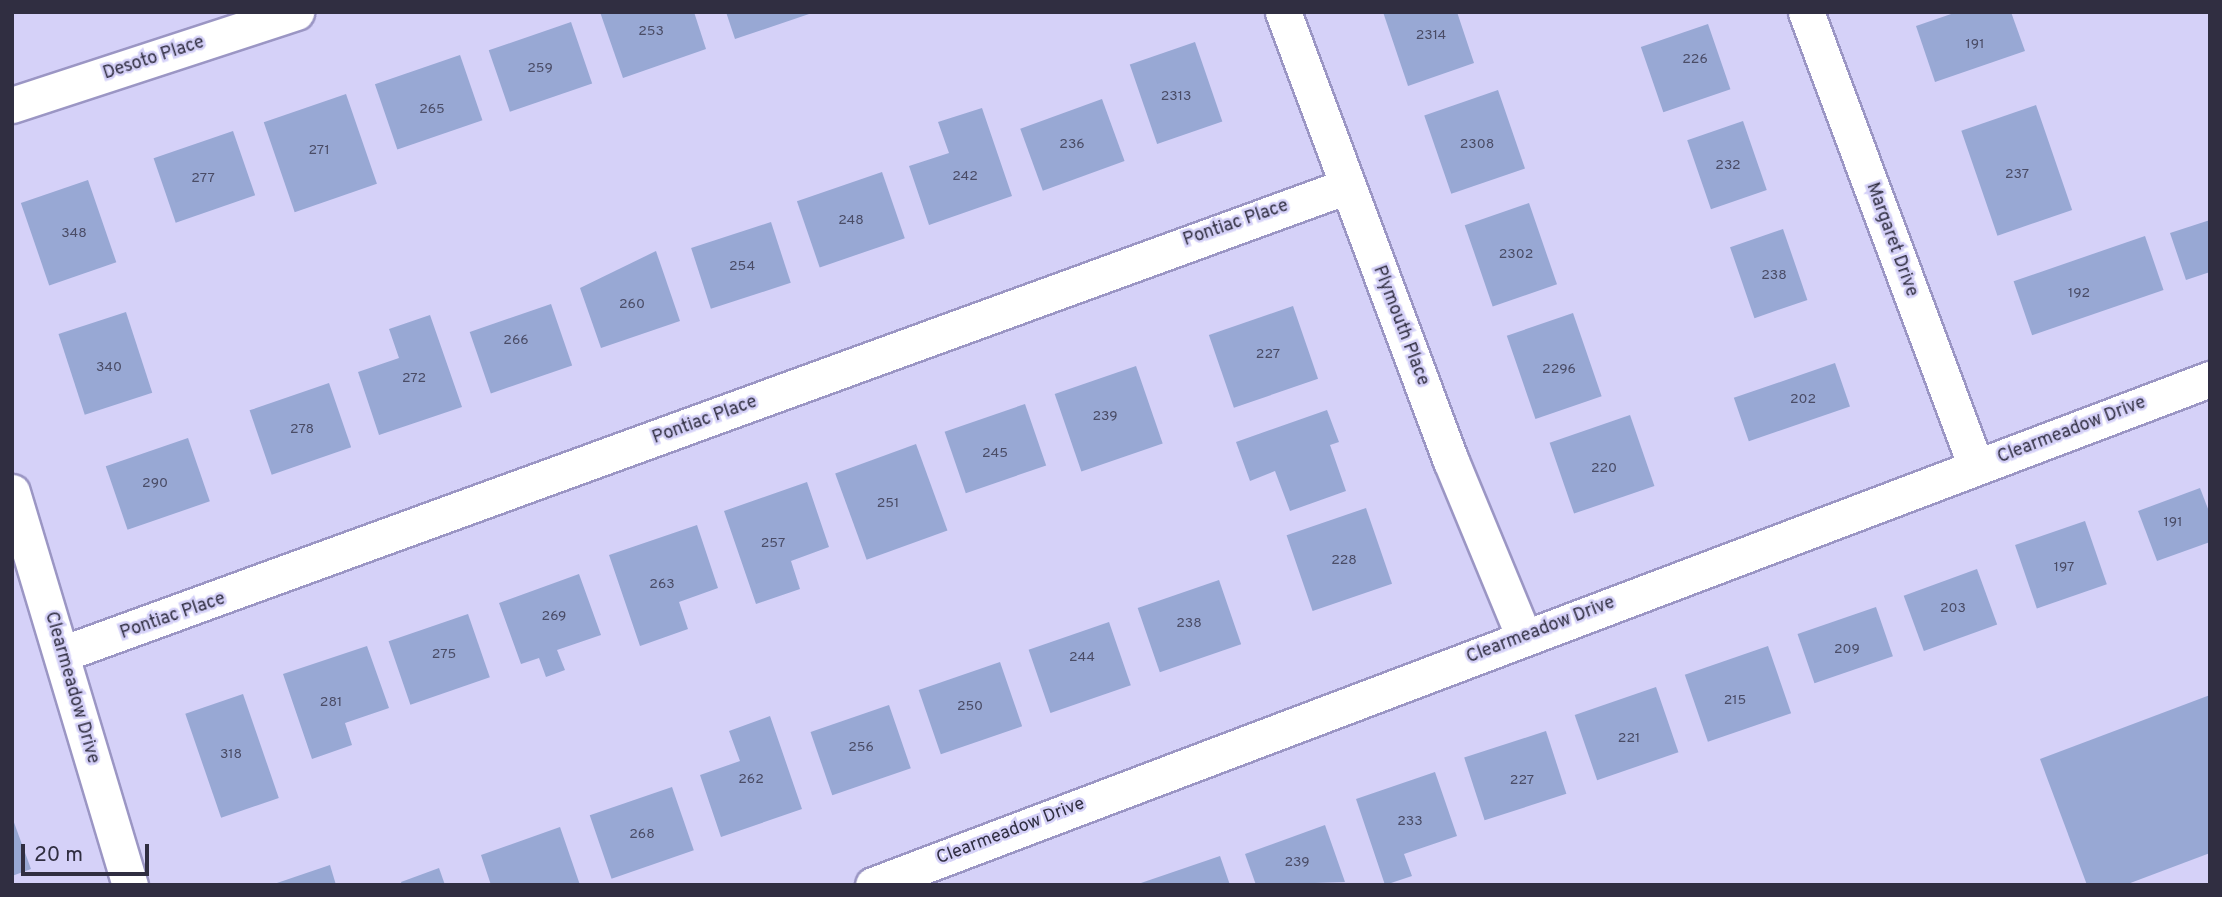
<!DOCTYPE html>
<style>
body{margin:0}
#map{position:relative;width:2222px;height:897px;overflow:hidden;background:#d5d1f8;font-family:Overpass,sans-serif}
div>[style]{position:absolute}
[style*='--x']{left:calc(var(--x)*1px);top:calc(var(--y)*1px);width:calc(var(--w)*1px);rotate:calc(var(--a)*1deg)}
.building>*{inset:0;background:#98a8d4;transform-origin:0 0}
.roads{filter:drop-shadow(2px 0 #9b96c4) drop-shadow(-2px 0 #9b96c4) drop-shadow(0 2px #9b96c4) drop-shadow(0 -2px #9b96c4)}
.minor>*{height:35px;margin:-17.5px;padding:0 17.5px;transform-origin:17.5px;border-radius:17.5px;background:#fff}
span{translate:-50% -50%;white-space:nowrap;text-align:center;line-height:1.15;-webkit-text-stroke:5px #d5d1f8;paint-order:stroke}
.number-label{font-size:14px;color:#4a4c66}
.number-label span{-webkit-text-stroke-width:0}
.street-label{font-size:18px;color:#302e41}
.frame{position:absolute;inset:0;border:14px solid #302e41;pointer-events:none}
.scale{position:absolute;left:21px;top:844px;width:128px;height:32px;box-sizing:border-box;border:4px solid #302e41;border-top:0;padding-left:9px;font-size:21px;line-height:24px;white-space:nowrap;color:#302e41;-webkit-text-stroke:5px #d5d1f8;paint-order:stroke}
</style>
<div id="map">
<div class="building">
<i style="clip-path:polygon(600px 12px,694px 12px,706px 49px,623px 78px)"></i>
<i style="clip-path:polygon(726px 12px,812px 12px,812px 13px,735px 39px)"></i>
<i style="clip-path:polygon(1383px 12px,1457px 12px,1474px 63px,1408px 86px)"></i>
<i style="clip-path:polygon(1957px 12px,2011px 12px,2025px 51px,1935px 82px,1916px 26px)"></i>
<i style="left:571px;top:22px;width:65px;height:87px;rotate:71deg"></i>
<i style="left:1708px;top:24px;width:69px;height:71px;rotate:71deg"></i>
<i style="left:1195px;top:42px;width:84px;height:69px;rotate:71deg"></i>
<i style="left:460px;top:55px;width:69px;height:90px;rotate:71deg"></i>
<i style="left:1498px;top:90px;width:83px;height:78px;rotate:71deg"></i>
<i style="left:346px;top:94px;width:95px;height:87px;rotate:71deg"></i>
<i style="left:1102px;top:99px;width:66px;height:87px;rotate:70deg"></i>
<i style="left:2036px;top:105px;width:111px;height:79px;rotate:71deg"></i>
<i style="clip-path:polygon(982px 108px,1012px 196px,929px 225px,909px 166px,949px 153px,938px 122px)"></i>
<i style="left:1743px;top:121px;width:73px;height:59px;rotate:71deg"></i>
<i style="left:233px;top:131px;width:68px;height:84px;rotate:71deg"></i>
<i style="left:882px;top:172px;width:70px;height:90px;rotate:71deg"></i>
<i style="left:88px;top:180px;width:87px;height:71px;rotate:71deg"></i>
<i style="left:1529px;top:203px;width:86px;height:68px;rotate:71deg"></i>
<i style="clip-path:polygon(2210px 220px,2210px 272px,2186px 280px,2170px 233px)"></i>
<i style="left:771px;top:222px;width:64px;height:84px;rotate:72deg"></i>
<i style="left:1783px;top:229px;width:75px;height:56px;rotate:71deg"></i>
<i style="left:2145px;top:236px;width:57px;height:139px;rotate:71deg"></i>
<i style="clip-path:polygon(656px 251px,680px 321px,601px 348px,580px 288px)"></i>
<i style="left:551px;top:304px;width:65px;height:86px;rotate:71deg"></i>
<i style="left:1293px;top:306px;width:77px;height:89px;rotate:71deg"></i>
<i style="left:126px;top:312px;width:85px;height:71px;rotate:72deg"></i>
<i style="left:1573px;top:313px;width:88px;height:70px;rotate:71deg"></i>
<i style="clip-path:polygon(430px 315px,462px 407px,379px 435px,358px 372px,399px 358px,389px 329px)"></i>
<i style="left:1835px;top:363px;width:46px;height:107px;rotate:71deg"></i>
<i style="left:1136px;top:366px;width:82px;height:86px;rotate:71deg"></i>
<i style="left:329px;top:383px;width:68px;height:84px;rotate:71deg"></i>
<i style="left:1025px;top:404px;width:65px;height:85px;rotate:71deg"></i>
<i style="clip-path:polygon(1327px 410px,1339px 442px,1330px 445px,1346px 491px,1290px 511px,1275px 471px,1250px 481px,1236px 442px)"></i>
<i style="left:1630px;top:415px;width:75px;height:85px;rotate:71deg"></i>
<i style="left:188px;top:438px;width:67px;height:87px;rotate:71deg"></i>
<i style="left:916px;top:444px;width:92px;height:86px;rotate:70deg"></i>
<i style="clip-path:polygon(807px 482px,829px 547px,791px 561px,800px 589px,756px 604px,724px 511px)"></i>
<i style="clip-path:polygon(2200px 488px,2210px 514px,2210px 542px,2157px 561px,2138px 511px)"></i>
<i style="left:1366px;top:508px;width:80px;height:84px;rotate:71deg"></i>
<i style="left:2085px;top:521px;width:67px;height:74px;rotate:71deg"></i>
<i style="clip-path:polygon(697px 525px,718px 588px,679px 602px,688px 629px,640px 646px,609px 555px)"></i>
<i style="left:1977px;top:569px;width:59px;height:78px;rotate:70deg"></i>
<i style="clip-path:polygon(579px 574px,601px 635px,557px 650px,565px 670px,546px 677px,539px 658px,521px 664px,499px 603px)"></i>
<i style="left:1219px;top:580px;width:68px;height:86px;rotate:71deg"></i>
<i style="left:1876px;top:607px;width:52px;height:83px;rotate:71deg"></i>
<i style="left:468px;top:614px;width:67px;height:84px;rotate:71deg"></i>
<i style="left:1109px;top:622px;width:67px;height:85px;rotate:71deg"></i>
<i style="clip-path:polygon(367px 646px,389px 708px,345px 723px,352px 745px,312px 759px,283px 674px)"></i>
<i style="left:1768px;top:646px;width:71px;height:88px;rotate:71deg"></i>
<i style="left:1000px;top:662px;width:68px;height:86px;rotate:71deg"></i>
<i style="left:1656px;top:687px;width:69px;height:86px;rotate:71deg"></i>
<i style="left:243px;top:694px;width:110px;height:61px;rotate:71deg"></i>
<i style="clip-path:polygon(2210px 695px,2210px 853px,2125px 885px,2087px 885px,2040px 759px)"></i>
<i style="left:889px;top:705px;width:67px;height:83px;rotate:71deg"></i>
<i style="clip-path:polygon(770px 716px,802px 809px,721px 837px,700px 775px,740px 761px,729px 731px)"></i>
<i style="left:1546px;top:731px;width:66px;height:86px;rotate:72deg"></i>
<i style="clip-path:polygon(1435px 772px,1457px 836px,1404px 854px,1412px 876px,1385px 885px,1356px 799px)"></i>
<i style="left:672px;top:787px;width:67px;height:87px;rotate:71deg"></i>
<i style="clip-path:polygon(12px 817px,31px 869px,12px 876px)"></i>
<i style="clip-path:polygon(1325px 825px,1345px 882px,1256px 885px,1245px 854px)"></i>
<i style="clip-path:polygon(560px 827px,580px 885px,491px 885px,481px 855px)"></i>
<i style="clip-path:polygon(1220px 856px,1230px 885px,1138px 885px,1138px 884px)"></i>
<i style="clip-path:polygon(330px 865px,336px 885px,274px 885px,274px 884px)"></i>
<i style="clip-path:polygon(439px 868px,445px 885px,402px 885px,401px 882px)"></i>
</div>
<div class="roads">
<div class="minor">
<i style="--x:1283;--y:12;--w:479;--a:69.5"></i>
<i style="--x:1451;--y:461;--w:191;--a:67.5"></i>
<i style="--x:1806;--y:12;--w:486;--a:69.5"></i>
<i style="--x:12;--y:105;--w:299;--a:-18.1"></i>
<i style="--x:12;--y:492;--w:410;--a:73.3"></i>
<i style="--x:62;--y:654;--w:1368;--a:-20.01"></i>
<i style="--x:873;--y:885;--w:1430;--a:-20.73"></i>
</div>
</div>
<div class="number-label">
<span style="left:651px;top:32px">253</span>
<span style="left:1431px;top:36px">2314</span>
<span style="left:1975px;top:45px">191</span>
<span style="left:1695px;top:60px">226</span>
<span style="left:540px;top:69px">259</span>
<span style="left:1176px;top:97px">2313</span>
<span style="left:432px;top:110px">265</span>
<span style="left:1072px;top:145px">236</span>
<span style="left:1477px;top:145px">2308</span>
<span style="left:319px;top:151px">271</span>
<span style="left:1728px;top:166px">232</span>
<span style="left:2017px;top:175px">237</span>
<span style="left:965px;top:177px">242</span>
<span style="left:203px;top:179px">277</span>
<span style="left:851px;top:221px">248</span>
<span style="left:74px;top:234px">348</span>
<span style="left:1516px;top:255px">2302</span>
<span style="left:742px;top:267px">254</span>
<span style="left:1774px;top:276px">238</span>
<span style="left:2079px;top:294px">192</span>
<span style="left:632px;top:305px">260</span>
<span style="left:516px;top:341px">266</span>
<span style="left:1268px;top:355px">227</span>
<span style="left:109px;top:368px">340</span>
<span style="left:1559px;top:370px">2296</span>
<span style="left:414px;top:379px">272</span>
<span style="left:1803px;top:400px">202</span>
<span style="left:1105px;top:417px">239</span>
<span style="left:302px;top:430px">278</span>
<span style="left:995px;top:454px">245</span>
<span style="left:1604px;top:469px">220</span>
<span style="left:155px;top:484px">290</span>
<span style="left:888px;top:504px">251</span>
<span style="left:2173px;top:523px">191</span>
<span style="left:773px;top:544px">257</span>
<span style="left:1344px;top:561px">228</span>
<span style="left:2064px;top:568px">197</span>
<span style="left:662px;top:585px">263</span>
<span style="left:1953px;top:609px">203</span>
<span style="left:554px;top:617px">269</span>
<span style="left:1189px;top:624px">238</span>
<span style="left:1847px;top:650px">209</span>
<span style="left:444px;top:655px">275</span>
<span style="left:1082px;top:658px">244</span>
<span style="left:1735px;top:701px">215</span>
<span style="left:331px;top:703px">281</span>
<span style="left:970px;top:707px">250</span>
<span style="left:1629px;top:739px">221</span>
<span style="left:861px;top:748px">256</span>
<span style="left:231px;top:755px">318</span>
<span style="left:751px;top:780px">262</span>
<span style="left:1522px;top:781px">227</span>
<span style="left:1410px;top:822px">233</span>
<span style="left:642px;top:835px">268</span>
<span style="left:1297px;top:863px">239</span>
</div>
<div class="street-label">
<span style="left:154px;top:59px;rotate:-18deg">Desoto Place</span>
<span style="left:1236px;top:224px;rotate:-19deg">Pontiac Place</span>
<span style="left:1891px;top:240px;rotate:70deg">Margaret Drive</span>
<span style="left:1400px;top:326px;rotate:69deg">Plymouth Place</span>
<span style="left:705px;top:421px;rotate:-20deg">Pontiac Place</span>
<span style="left:2072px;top:431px;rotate:-21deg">Clearmeadow Drive</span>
<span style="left:173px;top:617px;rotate:-19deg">Pontiac Place</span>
<span style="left:1541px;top:631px;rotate:-21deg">Clearmeadow Drive</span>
<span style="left:71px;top:688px;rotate:74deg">Clearmeadow Drive</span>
<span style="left:1011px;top:832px;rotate:-21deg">Clearmeadow Drive</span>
</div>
<div class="frame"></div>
<div class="scale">20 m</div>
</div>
